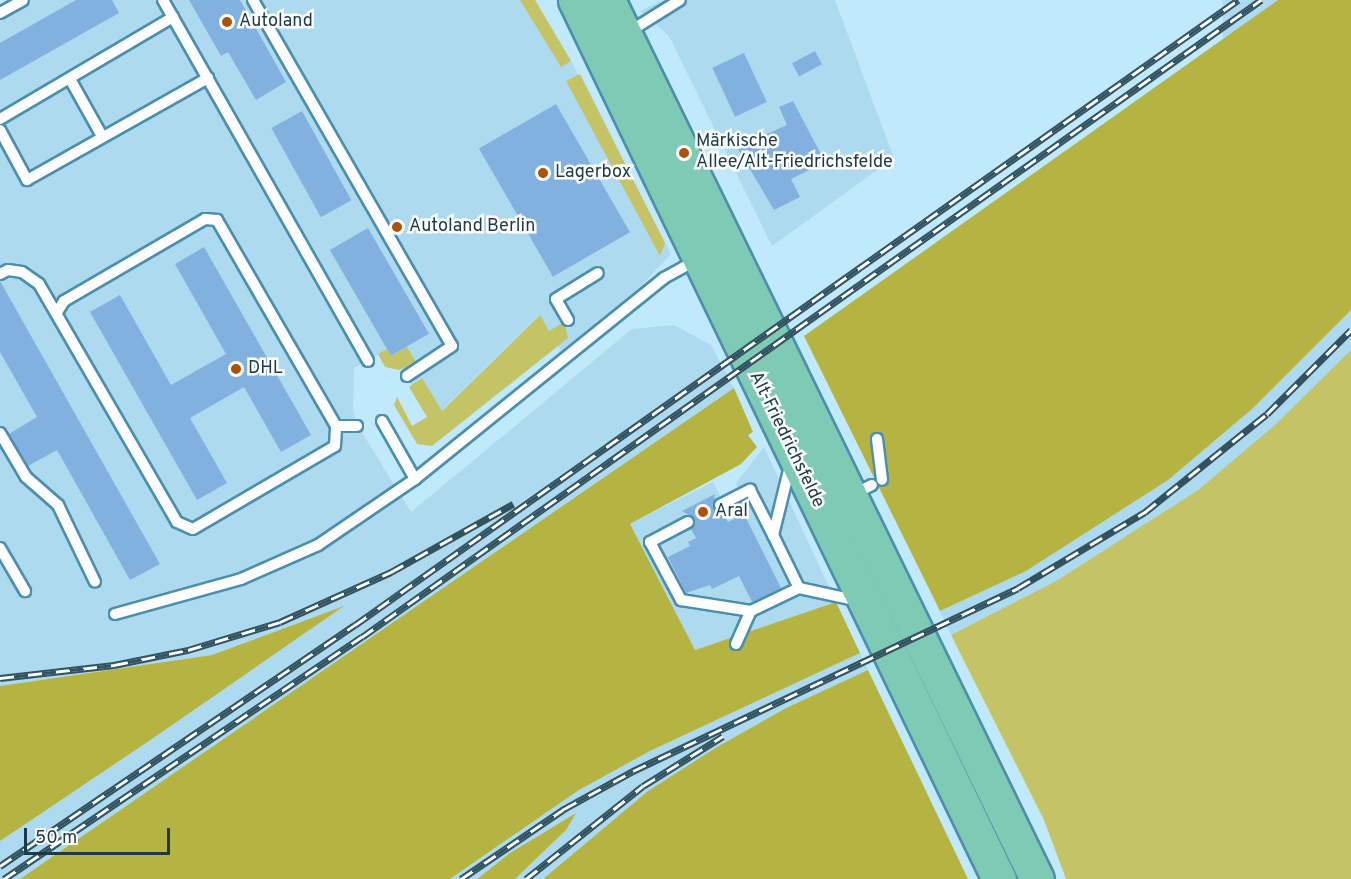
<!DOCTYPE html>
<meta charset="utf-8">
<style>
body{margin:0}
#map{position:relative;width:1351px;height:879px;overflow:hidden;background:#c1e9fc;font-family:Overpass,sans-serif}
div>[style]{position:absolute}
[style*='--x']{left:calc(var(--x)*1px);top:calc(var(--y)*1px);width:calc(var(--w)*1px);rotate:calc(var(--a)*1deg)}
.built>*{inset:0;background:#aedaef;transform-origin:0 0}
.green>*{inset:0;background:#c4c466}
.forest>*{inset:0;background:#b5b443}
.building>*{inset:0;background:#83b1df;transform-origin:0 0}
.roads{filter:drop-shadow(2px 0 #4b8fad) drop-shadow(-2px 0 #4b8fad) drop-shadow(0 2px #4b8fad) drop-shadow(0 -2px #4b8fad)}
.service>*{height:10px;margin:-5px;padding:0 5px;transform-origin:5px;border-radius:5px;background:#fff}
.primary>*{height:33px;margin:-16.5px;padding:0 16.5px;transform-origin:16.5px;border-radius:16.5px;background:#7ecab4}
.rail>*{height:7px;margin-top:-3.5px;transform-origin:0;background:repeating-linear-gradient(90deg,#fff 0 14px,#33525f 0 28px);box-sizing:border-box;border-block:2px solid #33525f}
.dots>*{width:16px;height:16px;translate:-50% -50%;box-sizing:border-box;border:3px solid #fff;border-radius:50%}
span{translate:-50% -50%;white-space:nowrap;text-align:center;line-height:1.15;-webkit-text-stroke:5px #fff;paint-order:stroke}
.poi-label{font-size:18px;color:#1c3945}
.left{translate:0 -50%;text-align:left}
.street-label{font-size:18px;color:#1c3945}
.scale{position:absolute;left:24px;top:828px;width:146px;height:27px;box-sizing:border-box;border:3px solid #1c3945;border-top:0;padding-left:8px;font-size:18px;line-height:21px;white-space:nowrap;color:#1c3945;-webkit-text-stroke:4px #fff;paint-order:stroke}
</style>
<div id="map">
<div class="built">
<i style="clip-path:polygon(23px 0,535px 0,571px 61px,671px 254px,642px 285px,561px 351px,539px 315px,432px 420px,394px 355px,391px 356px,387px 350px,354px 368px,353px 411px,358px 426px,411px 512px,632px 329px,674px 325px,711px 345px,734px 388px,20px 879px,0 879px,0 841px,341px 608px,212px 655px,0 686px,0 13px)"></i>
<i style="clip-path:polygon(662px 0,835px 0,894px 158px,772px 246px,669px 36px,641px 11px)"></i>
<i style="left:1223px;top:0;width:55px;height:531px"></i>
<i style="clip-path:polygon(1351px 310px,1351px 351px,1276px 424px,1198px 490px,1056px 581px,951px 635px,940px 611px,1026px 571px,1252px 409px)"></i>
<i style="clip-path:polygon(764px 447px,836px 602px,695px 650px,630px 524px,713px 482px,722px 499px,739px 490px,736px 483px)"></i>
<i style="clip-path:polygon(860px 653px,868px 670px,786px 708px,717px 747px,648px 791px,543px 879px,515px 879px,566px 830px,575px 814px,510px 853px,477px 879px,450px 879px,579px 790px,650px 751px)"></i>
</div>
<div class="green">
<i style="clip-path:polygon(520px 0,535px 0,571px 61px,561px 67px)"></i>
<i style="clip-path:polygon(580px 74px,665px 243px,660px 256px,566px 81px)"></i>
<i style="clip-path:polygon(540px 315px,549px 331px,564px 322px,568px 338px,432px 446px,417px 444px,394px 405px,397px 397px,412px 426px,427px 417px,409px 387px,422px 378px,442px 411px)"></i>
<i style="clip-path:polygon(407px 347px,416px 362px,399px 370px,385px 367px,378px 354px,387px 349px,391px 356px)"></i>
<i style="clip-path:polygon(1351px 350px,1351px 879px,1066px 879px,1044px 820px,951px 635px,1056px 581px,1198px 490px,1276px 424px)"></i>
</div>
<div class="forest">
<i style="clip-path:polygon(1278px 0,1351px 0,1351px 310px,1252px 409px,1168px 480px,1026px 571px,940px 611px,804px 336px)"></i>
<i style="clip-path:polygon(734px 388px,753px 432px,748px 435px,757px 447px,741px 464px,630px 524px,695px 650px,836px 602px,860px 653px,650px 751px,579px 790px,450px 879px,20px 879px)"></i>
<i style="clip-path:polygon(344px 606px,146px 743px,0 841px,0 686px,212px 655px)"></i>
<i style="clip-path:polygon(868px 670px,968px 879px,543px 879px,648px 791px,717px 747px,786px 708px)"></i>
<i style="clip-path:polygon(576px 813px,566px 830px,515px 879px,477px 879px,510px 853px)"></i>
</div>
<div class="building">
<i style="clip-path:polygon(76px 0,112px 0,119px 13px,0 80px,0 43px)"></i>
<i style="clip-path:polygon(189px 0,240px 0,286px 82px,256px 100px,228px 52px,221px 56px)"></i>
<i style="left:815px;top:51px;width:15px;height:26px;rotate:62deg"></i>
<i style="left:744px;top:53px;width:54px;height:35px;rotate:65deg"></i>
<i style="clip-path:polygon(793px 101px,825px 162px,791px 179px,800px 197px,774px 210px,735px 144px,757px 132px,760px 137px,787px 125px,779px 107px)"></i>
<i style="left:556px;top:104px;width:148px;height:89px;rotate:60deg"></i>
<i style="left:302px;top:111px;width:102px;height:35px;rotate:61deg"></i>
<i style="left:368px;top:228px;width:122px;height:44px;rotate:60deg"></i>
<i style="clip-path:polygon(204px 247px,311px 435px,281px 452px,244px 387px,190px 418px,227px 483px,197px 500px,90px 312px,120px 295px,171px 385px,226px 354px,175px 264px)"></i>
<i style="clip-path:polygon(0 281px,160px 564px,130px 580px,57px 450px,28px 466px,9px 434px,37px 417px,0 352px)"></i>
<i style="clip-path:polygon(715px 494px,713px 508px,723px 512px,728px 522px,744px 514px,781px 588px,752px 602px,739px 576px,712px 589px,710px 585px,686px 593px,668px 557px,690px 546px,688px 542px,696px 538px,691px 529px,695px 519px,682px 511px)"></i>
</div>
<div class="roads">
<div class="service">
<i style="--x:163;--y:0;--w:415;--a:60.4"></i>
<i style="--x:253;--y:0;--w:399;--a:60.1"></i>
<i style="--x:452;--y:346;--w:54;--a:146.3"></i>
<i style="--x:0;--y:13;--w:26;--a:-29"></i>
<i style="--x:627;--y:33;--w:62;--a:-31.9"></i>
<i style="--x:70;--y:79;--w:65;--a:60.7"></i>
<i style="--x:0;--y:119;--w:201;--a:-30.5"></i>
<i style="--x:0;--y:130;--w:57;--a:61.6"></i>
<i style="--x:27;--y:180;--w:208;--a:-29.4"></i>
<i style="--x:0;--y:274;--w:9;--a:-27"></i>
<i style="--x:8;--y:270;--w:14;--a:8"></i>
<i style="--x:22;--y:272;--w:21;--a:35"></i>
<i style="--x:39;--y:284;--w:275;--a:59.9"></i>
<i style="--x:177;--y:522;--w:17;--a:24"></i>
<i style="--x:193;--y:529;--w:164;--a:-30.3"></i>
<i style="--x:335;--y:446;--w:20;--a:-87"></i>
<i style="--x:336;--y:426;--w:238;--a:-120"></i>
<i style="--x:217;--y:220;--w:12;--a:-175"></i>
<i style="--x:205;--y:219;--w:163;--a:149.8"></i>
<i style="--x:64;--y:301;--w:13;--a:122"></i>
<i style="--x:568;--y:320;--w:24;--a:-120"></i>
<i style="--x:556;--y:299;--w:49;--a:-31.8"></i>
<i style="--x:382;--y:421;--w:67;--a:60.4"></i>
<i style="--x:336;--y:426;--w:21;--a:0"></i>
<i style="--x:0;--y:433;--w:51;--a:59.4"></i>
<i style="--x:26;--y:477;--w:43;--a:41.2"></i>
<i style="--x:58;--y:505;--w:85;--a:64.3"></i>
<i style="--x:877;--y:439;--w:41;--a:83"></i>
<i style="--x:790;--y:466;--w:71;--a:103.8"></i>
<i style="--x:773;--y:535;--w:59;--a:63.9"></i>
<i style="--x:799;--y:588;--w:61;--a:12.2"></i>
<i style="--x:854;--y:494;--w:20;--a:-27"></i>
<i style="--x:720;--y:505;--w:34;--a:-27"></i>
<i style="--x:750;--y:490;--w:51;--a:62.9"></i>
<i style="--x:688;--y:522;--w:43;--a:152.2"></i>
<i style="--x:650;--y:542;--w:66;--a:61.9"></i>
<i style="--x:681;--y:600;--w:71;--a:8.9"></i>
<i style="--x:751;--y:611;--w:53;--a:-25.6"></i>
<i style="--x:0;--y:548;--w:50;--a:59.8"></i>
<i style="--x:115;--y:614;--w:131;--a:-15.5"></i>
<i style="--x:241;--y:579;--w:84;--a:-23.8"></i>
<i style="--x:318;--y:545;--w:117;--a:-34.2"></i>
<i style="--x:415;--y:479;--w:320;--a:-38.9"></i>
<i style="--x:664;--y:278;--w:37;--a:-29"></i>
<i style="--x:736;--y:644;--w:36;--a:-66"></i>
</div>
<div class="primary">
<i style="--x:575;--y:0;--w:976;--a:64.25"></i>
<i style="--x:608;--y:0;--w:978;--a:63.99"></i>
</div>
</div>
<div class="rail">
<i style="--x:0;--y:678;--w:115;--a:-6.5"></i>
<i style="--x:114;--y:665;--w:76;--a:-11.5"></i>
<i style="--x:188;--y:650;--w:96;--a:-16.9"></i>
<i style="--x:280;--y:622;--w:122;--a:-24.2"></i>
<i style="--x:391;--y:572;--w:140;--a:-29.1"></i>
<i style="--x:0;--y:866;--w:429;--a:-34.2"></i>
<i style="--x:355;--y:625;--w:1082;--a:-35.29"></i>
<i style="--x:4;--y:879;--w:432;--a:-34.1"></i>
<i style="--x:362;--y:637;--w:1102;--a:-35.32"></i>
<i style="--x:461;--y:879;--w:125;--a:-34.2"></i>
<i style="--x:564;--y:809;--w:79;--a:-28.8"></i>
<i style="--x:633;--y:771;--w:426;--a:-25.4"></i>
<i style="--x:1018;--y:588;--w:148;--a:-30.9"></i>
<i style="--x:1145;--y:512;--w:156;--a:-38.8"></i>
<i style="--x:1267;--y:414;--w:119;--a:-45"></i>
<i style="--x:526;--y:879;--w:149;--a:-38.5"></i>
<i style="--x:643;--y:786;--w:94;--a:-32"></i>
</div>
<div class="dots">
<i style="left:227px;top:22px;background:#b05008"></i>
<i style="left:684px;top:153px;background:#b05008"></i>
<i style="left:543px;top:173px;background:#b05008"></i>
<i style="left:397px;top:227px;background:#b05008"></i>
<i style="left:236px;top:369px;background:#b05008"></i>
<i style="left:703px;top:512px;background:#b05008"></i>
</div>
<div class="poi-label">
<span class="left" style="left:239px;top:22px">Autoland</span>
<span class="left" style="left:696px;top:153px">Märkische<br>Allee/Alt-Friedrichsfelde</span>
<span class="left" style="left:555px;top:173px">Lagerbox</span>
<span class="left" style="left:409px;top:227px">Autoland Berlin</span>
<span class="left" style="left:248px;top:369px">DHL</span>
<span class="left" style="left:715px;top:512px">Aral</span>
</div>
<div class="street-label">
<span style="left:786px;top:440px;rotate:64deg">Alt-Friedrichsfelde</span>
</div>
<div class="scale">50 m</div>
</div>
